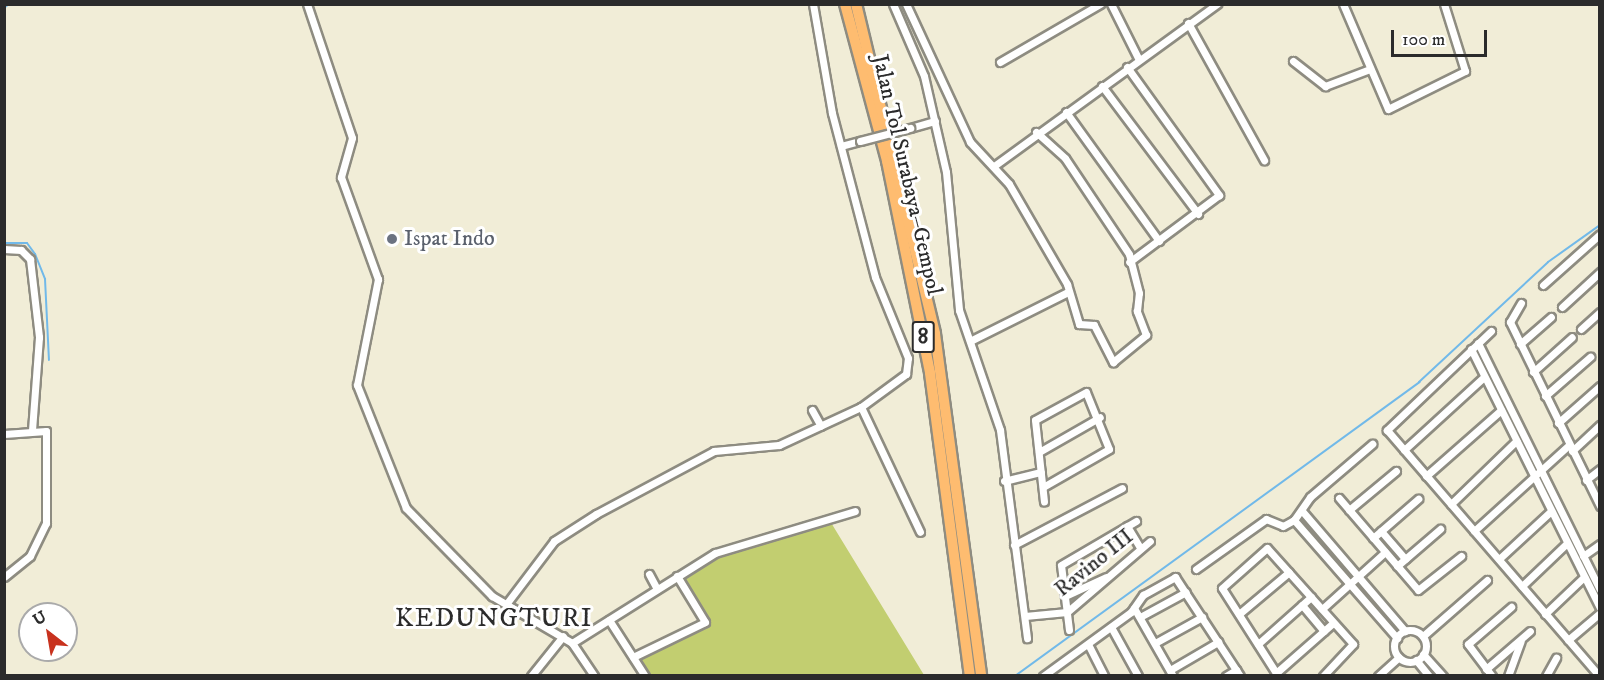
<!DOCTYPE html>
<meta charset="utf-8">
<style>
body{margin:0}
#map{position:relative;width:1604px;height:680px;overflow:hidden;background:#f1edd7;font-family:"IM FELL DW Pica",serif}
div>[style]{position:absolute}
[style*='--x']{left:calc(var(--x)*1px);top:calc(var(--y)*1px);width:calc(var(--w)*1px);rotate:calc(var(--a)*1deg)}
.green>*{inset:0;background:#c2ce70}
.stream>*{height:2px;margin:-1px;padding:0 1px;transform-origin:1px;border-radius:1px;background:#71b9e9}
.roads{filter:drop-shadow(2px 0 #8e8c81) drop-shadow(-2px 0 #8e8c81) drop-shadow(0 2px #8e8c81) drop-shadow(0 -2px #8e8c81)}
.minor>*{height:7px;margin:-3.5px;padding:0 3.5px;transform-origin:3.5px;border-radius:3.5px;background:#fff}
.minor>.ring{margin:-3.5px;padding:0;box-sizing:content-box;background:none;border:7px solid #fff;border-radius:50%}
.highway>*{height:10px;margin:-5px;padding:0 5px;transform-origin:5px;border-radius:5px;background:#febc70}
.bridges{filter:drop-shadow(2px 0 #8e8c81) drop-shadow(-2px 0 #8e8c81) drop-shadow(0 2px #8e8c81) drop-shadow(0 -2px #8e8c81)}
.minor-bridge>*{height:7px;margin:-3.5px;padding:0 3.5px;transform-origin:3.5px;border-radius:3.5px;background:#fff}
.dots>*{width:16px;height:16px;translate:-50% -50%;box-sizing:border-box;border:3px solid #fff;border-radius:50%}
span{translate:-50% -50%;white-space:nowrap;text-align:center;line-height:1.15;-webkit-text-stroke:6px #fff;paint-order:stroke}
.shield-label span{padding:2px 4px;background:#fff;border:2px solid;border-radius:4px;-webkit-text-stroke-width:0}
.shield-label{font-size:21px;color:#2b2b2b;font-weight:700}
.street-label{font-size:22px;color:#2b2b2b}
.worship-label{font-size:22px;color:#5b616d}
.left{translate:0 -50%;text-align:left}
.quarter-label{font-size:26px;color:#2b2b2b;letter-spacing:1.5px}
.frame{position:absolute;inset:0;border:6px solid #2b2b2b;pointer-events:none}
.north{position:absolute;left:18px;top:602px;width:60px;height:60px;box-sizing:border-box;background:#fff;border:2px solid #aaa;border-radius:50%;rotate:329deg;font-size:16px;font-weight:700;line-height:24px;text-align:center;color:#2b2b2b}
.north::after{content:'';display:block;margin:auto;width:21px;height:27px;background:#c8321e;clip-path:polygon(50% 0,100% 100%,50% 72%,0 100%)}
.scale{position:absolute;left:1391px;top:30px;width:96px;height:27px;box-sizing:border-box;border:3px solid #2b2b2b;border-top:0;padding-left:8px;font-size:18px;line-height:21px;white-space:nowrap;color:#2b2b2b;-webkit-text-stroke:4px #fff;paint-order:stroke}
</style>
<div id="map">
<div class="green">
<i style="clip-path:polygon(830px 521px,924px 675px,650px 675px,639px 656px,710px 621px,684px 578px,712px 560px)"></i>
</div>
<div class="stream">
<i style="--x:4;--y:8;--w:6;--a:-39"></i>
<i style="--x:4;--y:243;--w:23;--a:0"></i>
<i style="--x:27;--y:243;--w:14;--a:54"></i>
<i style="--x:35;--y:254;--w:27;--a:68"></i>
<i style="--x:45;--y:279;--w:81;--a:87.2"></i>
<i style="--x:1015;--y:676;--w:500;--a:-36"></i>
<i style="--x:1419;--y:382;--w:176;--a:-42.9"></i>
<i style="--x:1548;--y:262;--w:64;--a:-35.4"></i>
</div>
<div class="roads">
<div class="minor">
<i style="--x:307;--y:4;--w:141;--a:71.4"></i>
<i style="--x:352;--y:138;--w:41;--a:105.8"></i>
<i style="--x:341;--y:177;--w:109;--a:70.1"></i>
<i style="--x:378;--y:279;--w:108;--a:101.2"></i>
<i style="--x:357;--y:385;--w:132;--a:68.3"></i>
<i style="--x:406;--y:508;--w:123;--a:45.7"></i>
<i style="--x:492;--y:596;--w:93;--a:30.4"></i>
<i style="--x:572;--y:643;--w:40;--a:56"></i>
<i style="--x:893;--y:4;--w:78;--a:66.7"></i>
<i style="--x:924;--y:76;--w:98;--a:77.1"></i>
<i style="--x:946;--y:172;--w:139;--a:84.6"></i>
<i style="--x:959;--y:310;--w:127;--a:71.1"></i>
<i style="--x:1000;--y:430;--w:210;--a:82.6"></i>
<i style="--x:906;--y:4;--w:152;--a:65.1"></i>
<i style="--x:970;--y:142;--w:57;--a:47.1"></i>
<i style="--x:1009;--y:184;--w:116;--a:59.9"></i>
<i style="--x:1067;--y:284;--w:42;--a:73.3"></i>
<i style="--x:1079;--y:324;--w:15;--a:4"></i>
<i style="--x:1094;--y:325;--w:42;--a:62.8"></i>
<i style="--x:1113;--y:362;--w:43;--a:-39.3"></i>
<i style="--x:1146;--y:335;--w:26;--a:-111"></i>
<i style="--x:1137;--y:311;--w:18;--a:-84"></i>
<i style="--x:1139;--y:293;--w:40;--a:-104.4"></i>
<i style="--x:1129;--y:254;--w:115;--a:-123.7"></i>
<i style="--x:1065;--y:158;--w:39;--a:-138"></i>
<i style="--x:1111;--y:4;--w:60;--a:63.4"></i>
<i style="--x:1343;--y:4;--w:114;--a:66.8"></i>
<i style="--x:1388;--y:109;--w:86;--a:-26.3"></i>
<i style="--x:1465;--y:71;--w:70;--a:-107.4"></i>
<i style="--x:1188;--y:23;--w:157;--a:61"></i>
<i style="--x:1293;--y:61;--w:41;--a:38"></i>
<i style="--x:1325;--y:86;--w:48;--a:-20.7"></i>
<i style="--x:1000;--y:62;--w:116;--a:-30.1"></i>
<i style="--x:1127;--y:67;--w:158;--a:54.3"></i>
<i style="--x:1219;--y:195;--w:112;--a:143.3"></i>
<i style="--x:1102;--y:86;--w:160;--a:53.1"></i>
<i style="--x:1066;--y:112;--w:159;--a:54.2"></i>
<i style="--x:910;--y:128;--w:26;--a:-16"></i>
<i style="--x:841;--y:146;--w:20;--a:-15"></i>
<i style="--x:994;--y:166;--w:276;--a:-36"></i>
<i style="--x:4;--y:249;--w:17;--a:3"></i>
<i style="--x:21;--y:250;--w:13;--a:45"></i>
<i style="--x:30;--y:259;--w:79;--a:83.4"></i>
<i style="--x:39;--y:337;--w:94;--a:94.3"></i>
<i style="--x:1543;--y:285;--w:76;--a:-41.8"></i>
<i style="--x:1521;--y:303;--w:22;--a:120"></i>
<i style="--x:1510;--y:322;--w:205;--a:63.9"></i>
<i style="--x:1562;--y:307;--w:52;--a:-42.6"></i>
<i style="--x:1581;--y:329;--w:25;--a:-42"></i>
<i style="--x:1491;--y:331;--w:144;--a:136.4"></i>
<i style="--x:1387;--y:430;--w:325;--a:49.2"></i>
<i style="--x:970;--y:341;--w:110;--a:-26.6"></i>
<i style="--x:1478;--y:343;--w:275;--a:63.7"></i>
<i style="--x:1520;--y:344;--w:41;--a:-41.1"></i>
<i style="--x:1471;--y:349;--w:289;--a:63.5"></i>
<i style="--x:1533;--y:372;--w:52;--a:-41.9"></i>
<i style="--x:1545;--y:396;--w:60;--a:-40.9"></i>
<i style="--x:861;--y:407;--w:138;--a:64.7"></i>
<i style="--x:812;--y:410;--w:18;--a:61"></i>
<i style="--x:1558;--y:423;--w:56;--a:-41.4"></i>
<i style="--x:4;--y:434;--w:42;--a:-4.1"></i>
<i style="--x:46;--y:431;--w:92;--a:90"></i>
<i style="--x:46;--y:523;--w:37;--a:116"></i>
<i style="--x:30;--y:556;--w:33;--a:141"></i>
<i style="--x:1404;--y:450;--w:108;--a:-42.4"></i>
<i style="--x:1572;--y:451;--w:38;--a:-43"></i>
<i style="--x:1039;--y:452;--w:70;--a:-29.8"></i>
<i style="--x:1426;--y:476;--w:100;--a:-41.3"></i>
<i style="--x:1586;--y:480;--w:18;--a:-38"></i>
<i style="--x:1004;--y:481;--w:38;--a:-14"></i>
<i style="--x:1043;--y:487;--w:76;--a:-29.9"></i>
<i style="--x:1109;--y:449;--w:61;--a:-112"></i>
<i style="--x:1086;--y:392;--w:58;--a:151.2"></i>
<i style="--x:1035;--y:420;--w:82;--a:83.7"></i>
<i style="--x:1339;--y:498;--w:121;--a:49.3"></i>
<i style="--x:1418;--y:590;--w:55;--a:-38.3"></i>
<i style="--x:1451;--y:504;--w:91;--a:-44.1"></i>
<i style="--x:1349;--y:510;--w:61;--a:-39.7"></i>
<i style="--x:1303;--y:512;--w:157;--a:49.4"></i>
<i style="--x:1294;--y:520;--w:157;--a:48.9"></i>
<i style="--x:1127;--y:526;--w:26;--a:59"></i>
<i style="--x:1381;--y:531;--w:37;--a:49"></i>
<i style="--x:1474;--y:531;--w:128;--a:-42.2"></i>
<i style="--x:1373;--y:538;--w:60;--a:-40.9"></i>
<i style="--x:1014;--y:545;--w:122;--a:-27.8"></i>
<i style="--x:1583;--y:556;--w:21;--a:-35"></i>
<i style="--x:1499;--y:559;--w:71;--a:-42.7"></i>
<i style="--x:1397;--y:566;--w:57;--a:-40.7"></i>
<i style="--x:1196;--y:569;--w:86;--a:-35.5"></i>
<i style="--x:1266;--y:519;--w:18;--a:22"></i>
<i style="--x:1283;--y:526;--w:13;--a:-29"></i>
<i style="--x:1294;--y:520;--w:28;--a:-55"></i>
<i style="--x:1310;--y:497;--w:82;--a:-40.5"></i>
<i style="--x:649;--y:574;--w:17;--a:62"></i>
<i style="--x:1522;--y:586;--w:62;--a:-43.7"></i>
<i style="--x:1065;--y:596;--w:45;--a:-24.9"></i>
<i style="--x:507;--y:603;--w:78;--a:-52.8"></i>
<i style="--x:554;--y:541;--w:50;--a:-32.7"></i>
<i style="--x:596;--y:514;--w:134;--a:-28.1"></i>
<i style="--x:714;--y:451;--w:65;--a:-5.3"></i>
<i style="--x:779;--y:445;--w:90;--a:-24.9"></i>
<i style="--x:861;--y:407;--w:56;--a:-36.3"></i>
<i style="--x:906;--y:374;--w:16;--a:-83"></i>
<i style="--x:908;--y:358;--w:87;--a:-112.2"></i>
<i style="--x:875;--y:277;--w:170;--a:-104.7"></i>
<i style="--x:832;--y:113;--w:111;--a:-99.9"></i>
<i style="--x:1302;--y:605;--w:34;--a:50"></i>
<i style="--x:1134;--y:608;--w:78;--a:60.2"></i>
<i style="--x:1322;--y:609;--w:85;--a:-42.1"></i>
<i style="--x:1239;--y:614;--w:65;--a:-40"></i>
<i style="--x:1545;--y:614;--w:54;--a:-43.5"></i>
<i style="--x:1025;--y:616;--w:42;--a:-5.4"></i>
<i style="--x:1067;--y:612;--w:109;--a:-40.5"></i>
<i style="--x:1140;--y:617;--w:52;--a:-28.5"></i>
<i style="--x:609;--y:620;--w:67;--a:57.3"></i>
<i style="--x:1111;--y:627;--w:56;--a:61.1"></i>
<i style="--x:1069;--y:630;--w:65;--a:-97"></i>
<i style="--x:1061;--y:565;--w:87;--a:-30.4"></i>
<i class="ring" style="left:1394px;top:630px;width:25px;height:25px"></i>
<i style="--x:1423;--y:636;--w:85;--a:-41.2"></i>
<i style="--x:1568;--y:640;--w:42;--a:-40.2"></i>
<i style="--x:572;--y:643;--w:169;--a:-32.2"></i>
<i style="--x:715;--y:553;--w:146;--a:-16.7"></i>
<i style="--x:1155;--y:643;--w:54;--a:-29"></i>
<i style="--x:1088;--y:644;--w:36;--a:63"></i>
<i style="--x:1258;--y:644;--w:71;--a:-41.6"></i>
<i style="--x:1423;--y:654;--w:30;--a:48"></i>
<i style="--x:633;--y:657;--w:80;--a:-25.9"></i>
<i style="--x:705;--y:622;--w:54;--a:-121.3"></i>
<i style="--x:1416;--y:660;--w:21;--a:51"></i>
<i style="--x:1486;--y:669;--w:58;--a:-40.8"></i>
<i style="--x:1170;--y:670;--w:56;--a:-30.3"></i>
<i style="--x:1276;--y:673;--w:76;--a:-41.3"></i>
<i style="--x:531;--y:676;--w:51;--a:-51.3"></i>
<i style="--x:1043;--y:676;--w:109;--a:-36"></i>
<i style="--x:1131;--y:612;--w:21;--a:-55"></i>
<i style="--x:1143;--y:595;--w:37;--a:-29"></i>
<i style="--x:1175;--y:577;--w:118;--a:56.7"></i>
<i style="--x:1226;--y:676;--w:12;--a:-31"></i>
<i style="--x:1278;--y:676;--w:104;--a:-122.5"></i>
<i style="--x:1222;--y:588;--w:60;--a:-41.6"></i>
<i style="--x:1267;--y:548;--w:129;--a:48.1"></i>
<i style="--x:1353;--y:644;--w:44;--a:133.2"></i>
<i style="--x:1378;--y:676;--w:28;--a:-42"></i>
<i style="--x:1492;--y:676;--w:40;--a:-127"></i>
<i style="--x:1468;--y:644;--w:57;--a:-40.7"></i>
<i style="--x:1508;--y:676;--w:37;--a:-70"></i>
<i style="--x:1546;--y:676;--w:21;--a:-61"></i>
</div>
<div class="highway">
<i style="--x:845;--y:4;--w:163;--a:75"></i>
<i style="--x:887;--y:161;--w:216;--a:78.5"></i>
<i style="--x:930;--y:373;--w:306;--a:82.5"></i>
<i style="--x:856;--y:4;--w:339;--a:76.5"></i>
<i style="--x:935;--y:334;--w:345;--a:82.3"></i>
</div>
</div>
<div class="bridges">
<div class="minor-bridge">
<i style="--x:860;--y:141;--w:52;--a:-14.6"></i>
</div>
</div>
<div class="dots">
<i style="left:392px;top:239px;background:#6b7280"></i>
</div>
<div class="shield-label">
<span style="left:923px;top:337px">8</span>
</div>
<div class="street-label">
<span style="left:907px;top:175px;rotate:77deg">Jalan Tol Surabaya–Gempol</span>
<span style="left:1094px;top:563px;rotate:-39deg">Ravino III</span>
</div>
<div class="worship-label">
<span class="left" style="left:404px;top:239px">Ispat Indo</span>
</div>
<div class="quarter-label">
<span style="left:494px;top:619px">KEDUNGTURI</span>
</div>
<div class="frame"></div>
<div class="north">U</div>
<div class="scale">100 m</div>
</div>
